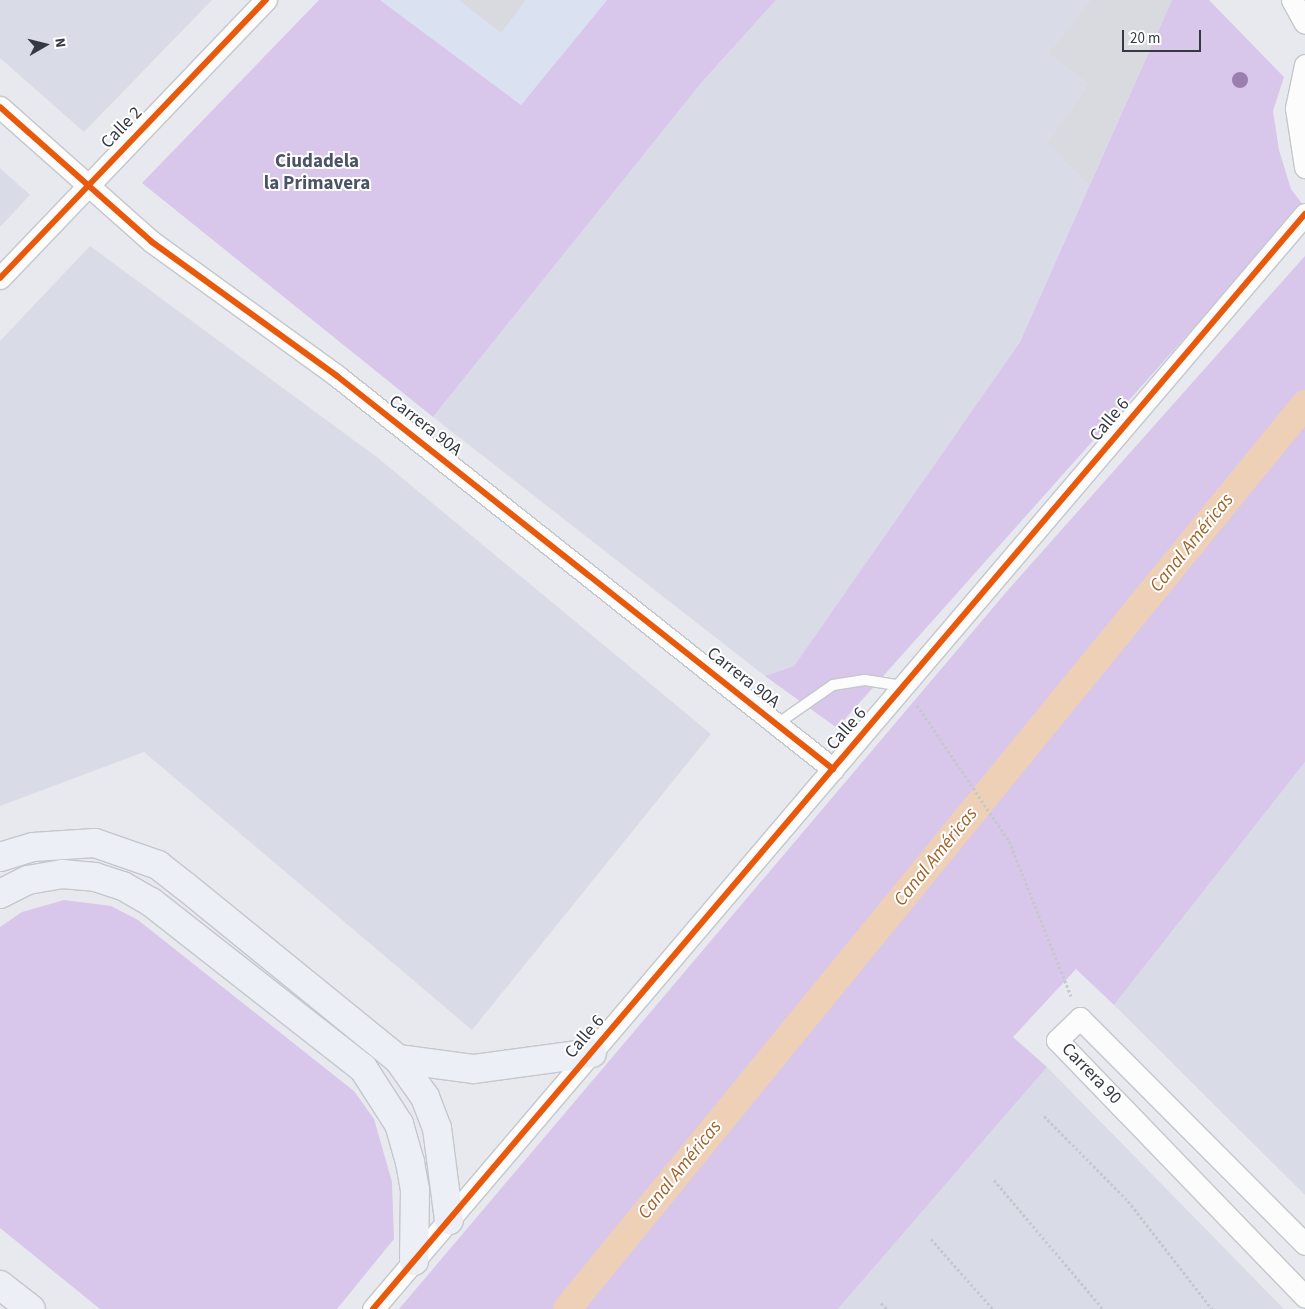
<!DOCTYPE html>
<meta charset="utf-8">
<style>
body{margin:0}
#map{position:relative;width:1305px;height:1309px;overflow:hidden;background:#e8e9ee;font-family:"Source Sans 3",sans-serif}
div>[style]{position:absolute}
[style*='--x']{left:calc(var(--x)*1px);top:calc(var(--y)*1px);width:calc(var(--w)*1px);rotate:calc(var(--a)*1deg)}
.residential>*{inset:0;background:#d9dce7}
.commercial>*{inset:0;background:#dae2f2}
.green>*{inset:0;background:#d8c7ea}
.parking>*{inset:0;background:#d9dae0}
.canal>*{height:28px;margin:-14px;padding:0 14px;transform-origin:14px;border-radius:14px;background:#eed0b6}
.path>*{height:3px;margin-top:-1.5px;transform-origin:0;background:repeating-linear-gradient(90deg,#c5c8cd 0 2.5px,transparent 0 5px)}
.roads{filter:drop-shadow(1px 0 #c4c7cc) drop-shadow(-1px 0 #c4c7cc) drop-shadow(0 1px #c4c7cc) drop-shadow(0 -1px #c4c7cc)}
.lane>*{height:10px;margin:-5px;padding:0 5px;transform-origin:5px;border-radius:5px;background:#fcfcfc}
.street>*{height:21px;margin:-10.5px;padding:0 10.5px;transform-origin:10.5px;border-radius:10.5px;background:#fcfcfc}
.secondary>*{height:28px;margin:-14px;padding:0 14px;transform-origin:14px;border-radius:14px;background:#edeff6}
.cycleway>*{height:6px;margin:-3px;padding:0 3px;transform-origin:3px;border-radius:3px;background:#e8590c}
.trees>*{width:16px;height:16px;margin:-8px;border-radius:50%;background:#9c7eac}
span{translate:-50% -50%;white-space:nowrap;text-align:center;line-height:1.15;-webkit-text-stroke:4px #fff;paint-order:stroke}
.street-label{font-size:18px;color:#343944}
.neighbourhood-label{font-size:19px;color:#4b5467;font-weight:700}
.water-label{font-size:19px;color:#a0642a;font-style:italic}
.north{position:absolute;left:20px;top:20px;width:50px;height:50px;-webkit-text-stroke:4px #fff;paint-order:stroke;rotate:82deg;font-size:14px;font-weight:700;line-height:20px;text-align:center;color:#343944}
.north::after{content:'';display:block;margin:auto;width:18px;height:22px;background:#343944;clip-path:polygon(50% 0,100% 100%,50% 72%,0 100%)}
.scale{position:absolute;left:1122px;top:30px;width:79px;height:22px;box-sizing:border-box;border:2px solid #343944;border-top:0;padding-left:6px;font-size:15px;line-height:18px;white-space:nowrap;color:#343944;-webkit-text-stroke:4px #fff;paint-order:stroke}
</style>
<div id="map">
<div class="residential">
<i style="clip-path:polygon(0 0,212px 0,84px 132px,0 58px)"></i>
<i style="clip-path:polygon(776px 0,1172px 0,1020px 342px,794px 666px,765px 676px,433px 417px,702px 82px)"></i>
<i style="clip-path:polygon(0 168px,30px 195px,0 227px)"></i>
<i style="clip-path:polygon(90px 246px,378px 458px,711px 734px,472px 1030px,144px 752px,0 806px,0 341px)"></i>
<i style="clip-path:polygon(1305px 762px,1305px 1195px,1114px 1005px)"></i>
<i style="clip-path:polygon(1047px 1067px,1284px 1309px,838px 1309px)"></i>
</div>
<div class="commercial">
<i style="clip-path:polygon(380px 0,607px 0,521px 105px)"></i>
</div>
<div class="green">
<i style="clip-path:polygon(319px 0,380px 0,521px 105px,607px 0,776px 0,702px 82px,433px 417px,142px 183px)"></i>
<i style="clip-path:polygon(1172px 0,1209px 0,1284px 77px,1273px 111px,1279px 150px,1291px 189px,1303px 205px,837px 728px,765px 676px,794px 666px,1020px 342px)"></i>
<i style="clip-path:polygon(1305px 256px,1305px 762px,1114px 1005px,1076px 969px,1013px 1037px,1047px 1067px,838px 1309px,399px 1309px,1008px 590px)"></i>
<i style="clip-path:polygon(64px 900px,111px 906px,138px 920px,354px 1091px,374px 1119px,392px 1182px,394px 1239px,337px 1309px,100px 1309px,0 1228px,0 927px,22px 912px)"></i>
</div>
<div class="parking">
<i style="clip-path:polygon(459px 0,526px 0,501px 33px)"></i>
<i style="clip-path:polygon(1091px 0,1172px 0,1089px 185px,1048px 143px,1089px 84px,1049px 53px)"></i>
</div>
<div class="canal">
<i style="--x:567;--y:1309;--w:1168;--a:-50.8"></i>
</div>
<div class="path">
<i style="--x:917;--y:705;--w:164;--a:55.9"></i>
<i style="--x:1009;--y:841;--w:167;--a:68.2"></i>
<i style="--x:1044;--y:1116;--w:120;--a:45.3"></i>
<i style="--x:1128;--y:1201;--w:137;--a:52.1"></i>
<i style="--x:994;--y:1180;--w:169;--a:49.8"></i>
<i style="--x:931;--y:1239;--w:94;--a:48.5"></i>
<i style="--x:881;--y:1303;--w:8;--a:45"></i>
</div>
<div class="roads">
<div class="lane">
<i style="--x:777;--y:724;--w:68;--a:-34.9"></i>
<i style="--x:833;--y:685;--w:32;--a:-9"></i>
<i style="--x:865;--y:680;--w:38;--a:9"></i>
</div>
<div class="street">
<i style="--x:1292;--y:0;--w:26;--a:61"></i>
<i style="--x:1305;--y:65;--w:44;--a:101.8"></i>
<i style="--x:1296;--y:108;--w:60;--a:81.3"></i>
<i style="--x:0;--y:107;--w:203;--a:41.6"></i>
<i style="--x:152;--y:242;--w:228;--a:35.9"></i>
<i style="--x:337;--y:376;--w:633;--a:38.39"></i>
<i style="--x:0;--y:278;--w:385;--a:-46.3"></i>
<i style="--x:1305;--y:1244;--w:319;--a:-134.9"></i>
<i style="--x:1080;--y:1018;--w:32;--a:136"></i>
<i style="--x:1057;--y:1040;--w:357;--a:46"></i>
<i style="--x:373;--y:1309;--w:1438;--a:-49.6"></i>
</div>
<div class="secondary">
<i style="--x:0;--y:857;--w:34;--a:-17"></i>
<i style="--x:33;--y:847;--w:62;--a:-3.7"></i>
<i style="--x:95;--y:843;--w:67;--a:19.2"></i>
<i style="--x:158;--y:865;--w:34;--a:38"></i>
<i style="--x:185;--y:886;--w:274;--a:39.1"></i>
<i style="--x:398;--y:1059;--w:47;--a:54.6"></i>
<i style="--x:425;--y:1097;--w:33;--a:69"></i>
<i style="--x:437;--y:1128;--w:93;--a:82.6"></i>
<i style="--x:0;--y:894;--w:31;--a:-27"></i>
<i style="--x:28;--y:880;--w:35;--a:-10"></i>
<i style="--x:62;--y:874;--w:33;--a:5"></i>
<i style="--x:95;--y:877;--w:29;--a:18"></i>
<i style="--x:123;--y:886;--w:32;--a:30"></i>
<i style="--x:151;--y:902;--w:269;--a:38.1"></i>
<i style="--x:363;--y:1068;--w:67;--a:57.3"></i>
<i style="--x:399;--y:1124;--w:40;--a:74"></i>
<i style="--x:410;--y:1162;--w:28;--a:80"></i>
<i style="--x:415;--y:1190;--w:71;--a:90.8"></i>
<i style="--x:398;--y:1059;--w:77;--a:7.5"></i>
<i style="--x:474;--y:1069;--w:119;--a:-7.7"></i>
<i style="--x:0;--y:1285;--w:39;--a:38"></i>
</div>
</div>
<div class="cycleway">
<i style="--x:0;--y:107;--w:203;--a:41.6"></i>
<i style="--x:152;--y:242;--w:228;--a:35.9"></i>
<i style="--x:337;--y:376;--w:633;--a:38.39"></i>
<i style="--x:0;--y:278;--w:385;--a:-46.3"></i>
<i style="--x:373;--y:1309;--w:1438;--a:-49.6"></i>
</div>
<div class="trees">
<i style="left:1240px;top:80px"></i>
</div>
<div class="street-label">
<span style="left:122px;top:128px;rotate:-46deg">Calle 2</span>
<span style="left:1110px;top:420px;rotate:-50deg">Calle 6</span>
<span style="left:425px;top:426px;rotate:38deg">Carrera 90A</span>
<span style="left:743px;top:678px;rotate:38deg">Carrera 90A</span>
<span style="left:847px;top:729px;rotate:-49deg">Calle 6</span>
<span style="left:585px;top:1037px;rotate:-50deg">Calle 6</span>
<span style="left:1091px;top:1074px;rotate:46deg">Carrera 90</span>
</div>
<div class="neighbourhood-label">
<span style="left:317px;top:173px">Ciudadela<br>la Primavera</span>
</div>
<div class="water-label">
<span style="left:1192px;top:543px;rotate:-51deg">Canal Américas</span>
<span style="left:936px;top:857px;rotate:-51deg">Canal Américas</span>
<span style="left:680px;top:1170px;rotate:-51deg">Canal Américas</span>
</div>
<div class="north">N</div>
<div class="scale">20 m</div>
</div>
